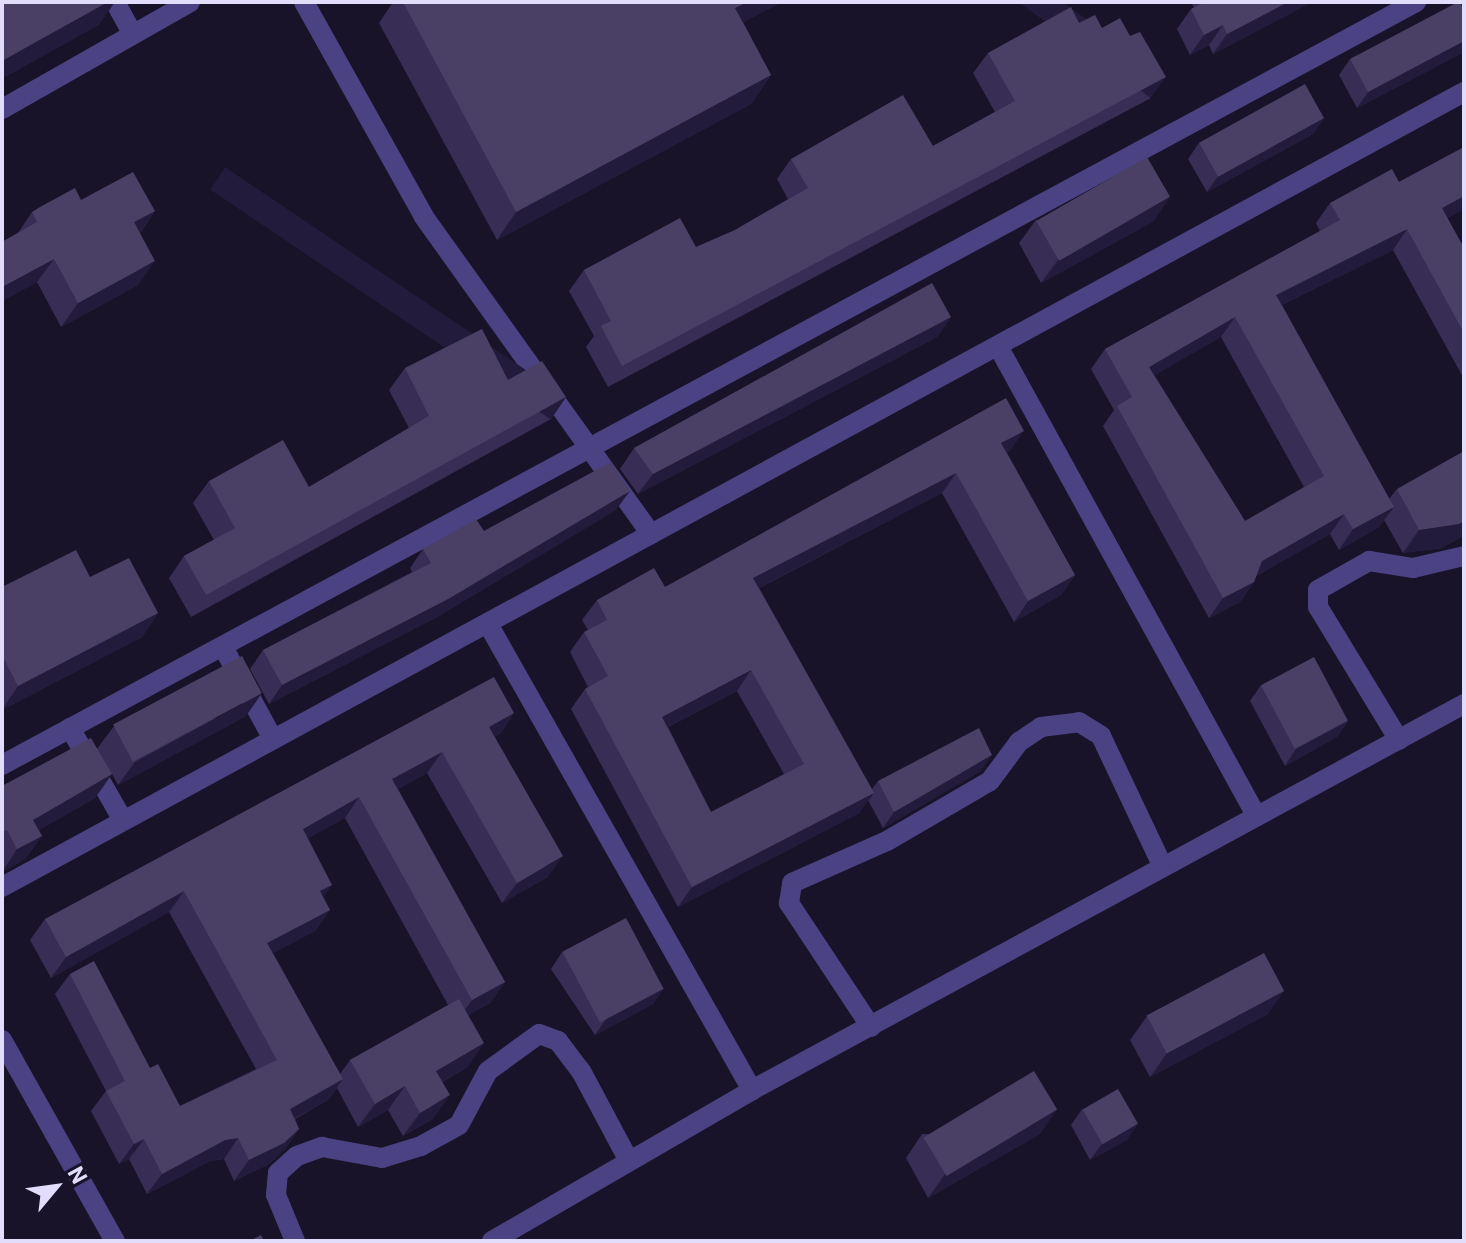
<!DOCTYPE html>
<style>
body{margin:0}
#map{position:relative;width:1466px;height:1243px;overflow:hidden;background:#181328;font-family:Roboto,sans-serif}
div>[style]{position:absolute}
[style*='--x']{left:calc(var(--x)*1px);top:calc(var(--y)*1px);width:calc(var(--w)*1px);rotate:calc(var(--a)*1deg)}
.minor>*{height:20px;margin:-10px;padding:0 10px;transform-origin:10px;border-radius:10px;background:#4a4282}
.wall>*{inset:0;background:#382d54}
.shaded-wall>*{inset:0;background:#231b3b;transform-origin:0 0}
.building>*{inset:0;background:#4a4066;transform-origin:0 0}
span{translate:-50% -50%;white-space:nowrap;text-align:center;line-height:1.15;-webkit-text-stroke:8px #181328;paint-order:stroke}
.frame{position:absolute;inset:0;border:4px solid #e3ddfc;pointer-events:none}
.north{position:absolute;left:16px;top:1147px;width:80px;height:80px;-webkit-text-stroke:6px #181328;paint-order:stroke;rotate:61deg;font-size:22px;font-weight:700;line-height:32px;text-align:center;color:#e3ddfc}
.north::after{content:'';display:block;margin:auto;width:28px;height:36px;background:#e3ddfc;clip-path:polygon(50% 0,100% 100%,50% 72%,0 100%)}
</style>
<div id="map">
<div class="minor">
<i style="--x:115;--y:2;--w:35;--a:61"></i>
<i style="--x:304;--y:2;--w:246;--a:60.8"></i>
<i style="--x:424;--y:217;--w:390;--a:54.4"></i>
<i style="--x:2;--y:109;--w:216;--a:-29.6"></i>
<i style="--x:999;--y:348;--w:533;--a:61.18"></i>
<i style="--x:488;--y:624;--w:536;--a:60.47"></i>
<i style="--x:223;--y:647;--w:105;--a:61.5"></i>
<i style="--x:70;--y:728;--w:106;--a:60.1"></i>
<i style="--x:1399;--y:740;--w:156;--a:-121.3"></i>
<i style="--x:1318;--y:607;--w:17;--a:-90"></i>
<i style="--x:1318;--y:590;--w:59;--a:-29.6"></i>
<i style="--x:1369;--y:561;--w:45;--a:9"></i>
<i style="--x:1413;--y:568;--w:52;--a:-13.2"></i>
<i style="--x:2;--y:765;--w:1607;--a:-28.35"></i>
<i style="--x:2;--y:887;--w:1664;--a:-28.54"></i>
<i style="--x:871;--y:1027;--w:149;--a:-123.5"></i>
<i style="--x:789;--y:903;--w:20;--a:-81"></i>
<i style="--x:792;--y:883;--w:104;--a:-23.9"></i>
<i style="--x:887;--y:841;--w:119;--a:-30.2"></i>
<i style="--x:990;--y:781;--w:49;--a:-53.4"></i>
<i style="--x:1019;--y:742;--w:27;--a:-34"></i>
<i style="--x:1041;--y:727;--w:38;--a:-7"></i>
<i style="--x:1079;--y:722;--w:26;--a:32"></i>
<i style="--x:1101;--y:736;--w:145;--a:64.7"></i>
<i style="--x:2;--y:1040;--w:231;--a:60.7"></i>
<i style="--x:295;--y:1241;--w:50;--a:-112.4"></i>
<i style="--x:276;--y:1195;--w:22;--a:-85"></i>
<i style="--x:278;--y:1173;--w:25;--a:-42"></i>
<i style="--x:297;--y:1156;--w:27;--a:-20"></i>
<i style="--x:322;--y:1147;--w:61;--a:10.4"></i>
<i style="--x:382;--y:1158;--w:41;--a:-17.1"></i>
<i style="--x:421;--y:1146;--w:43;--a:-28.9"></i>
<i style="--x:459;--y:1125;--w:61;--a:-61.8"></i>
<i style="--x:488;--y:1071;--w:63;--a:-36"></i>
<i style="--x:539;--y:1034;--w:20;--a:20"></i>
<i style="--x:558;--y:1041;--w:38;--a:53"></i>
<i style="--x:581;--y:1071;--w:100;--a:61.9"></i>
<i style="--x:492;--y:1241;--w:301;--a:-30.1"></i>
<i style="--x:752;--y:1090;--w:810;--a:-28.46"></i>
</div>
<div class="wall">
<i style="clip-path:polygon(393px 2px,782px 2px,743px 22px,771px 75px,751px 104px,497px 240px,379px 23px)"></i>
<i style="clip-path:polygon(1191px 2px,1312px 2px,1213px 54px,1209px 45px,1190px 55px,1177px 29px,1191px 9px,1194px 8px)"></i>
<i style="clip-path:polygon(1464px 10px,1464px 52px,1357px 108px,1339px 75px,1350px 59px)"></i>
<i style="clip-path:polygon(1079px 23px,1102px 28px,1151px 98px,608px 387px,586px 347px,594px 336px,569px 291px,584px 270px,696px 247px,735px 230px,788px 199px,777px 179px,791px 159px,933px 146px,995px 112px,973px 73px,988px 53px)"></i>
<i style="clip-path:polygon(1324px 118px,1313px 134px,1207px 192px,1188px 159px,1199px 143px)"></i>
<i style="clip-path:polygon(evenodd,1464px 147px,1464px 209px,1447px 218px,1464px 248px,1464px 379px,1393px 250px,1282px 305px,1389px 499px,1397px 489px,1442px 548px,1403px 553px,1384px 520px,1379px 527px,1339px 550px,1330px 534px,1256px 576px,1254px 582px,1240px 602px,1209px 618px,1103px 426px,1114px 410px,1091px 369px,1105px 349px,1320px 231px,1316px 223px,1330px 203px,1399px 182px,1464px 147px,1221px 337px,1304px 487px,1245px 521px,1154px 375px,1221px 337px)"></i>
<i style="clip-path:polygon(81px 200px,155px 211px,140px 233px,138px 285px,61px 327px,37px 282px,2px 301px,2px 242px,18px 233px,32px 212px)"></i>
<i style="clip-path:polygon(1036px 220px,1154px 221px,1041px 283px,1019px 243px)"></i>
<i style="clip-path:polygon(951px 317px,937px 337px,638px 494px,620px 469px,634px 448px)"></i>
<i style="clip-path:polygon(405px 368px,508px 380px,566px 397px,551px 419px,191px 617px,169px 578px,184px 556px,214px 540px,193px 503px,209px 481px,309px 487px,409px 428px,389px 390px)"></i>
<i style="clip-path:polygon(evenodd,1010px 451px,1007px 453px,1075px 575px,1061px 595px,1014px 622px,942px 493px,759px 588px,872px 789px,878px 781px,981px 771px,883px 828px,868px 800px,859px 813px,678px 907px,571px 709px,585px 689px,588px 687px,570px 652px,584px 632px,588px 630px,582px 620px,597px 600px,665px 587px,1010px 451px,737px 691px,784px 774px,711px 812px,668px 727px,737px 691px)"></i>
<i style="clip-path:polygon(616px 510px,437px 617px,269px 704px,250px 669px,263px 650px,412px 572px,410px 568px,423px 549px,484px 531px)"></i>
<i style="clip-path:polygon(90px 577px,158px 613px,142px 637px,2px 710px,2px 587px)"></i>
<i style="clip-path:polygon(1261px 685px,1348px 721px,1337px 737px,1285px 766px,1250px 701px)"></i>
<i style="clip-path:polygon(evenodd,514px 713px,500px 734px,494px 737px,548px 877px,502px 903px,427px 773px,398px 789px,505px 982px,490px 1003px,468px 1015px,468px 1067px,442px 1082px,433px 1119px,403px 1136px,388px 1110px,358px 1127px,337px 1088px,328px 1100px,295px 1119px,299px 1129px,285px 1149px,269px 1164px,234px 1181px,224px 1159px,210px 1161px,147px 1194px,129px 1159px,119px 1164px,91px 1111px,106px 1091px,55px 994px,70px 974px,150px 1068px,180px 1106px,256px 1069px,169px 912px,51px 978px,30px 940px,45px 919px,514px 713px,345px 818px,448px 1005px,350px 1060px,340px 1074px,273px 953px,315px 931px,330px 910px,323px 898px,308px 838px,345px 818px)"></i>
<i style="clip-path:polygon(246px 716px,118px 785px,112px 774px,95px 798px,39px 830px,42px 836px,25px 859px,2px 872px,2px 786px,97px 749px,114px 726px)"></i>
<i style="clip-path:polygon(562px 952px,664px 988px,653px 1004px,595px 1035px,551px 969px)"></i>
<i style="clip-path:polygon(1268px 1014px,1150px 1077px,1130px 1040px,1147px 1016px)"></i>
<i style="clip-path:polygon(1082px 1109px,1127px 1140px,1090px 1160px,1071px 1125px)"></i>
<i style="clip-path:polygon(922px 1134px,1040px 1134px,928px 1198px,906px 1158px)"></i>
</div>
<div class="shaded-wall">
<i style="clip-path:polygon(108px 2px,115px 2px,99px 25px,2px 79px,2px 61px)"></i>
<i style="clip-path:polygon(747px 2px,782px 2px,715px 37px,735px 8px)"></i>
<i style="clip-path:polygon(1288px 2px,1312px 2px,1213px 54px,1227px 34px)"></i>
<i style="clip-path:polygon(1223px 25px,1209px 45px,1190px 55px,1204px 35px)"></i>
<i style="clip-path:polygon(1464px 41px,1464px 52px,1357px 108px,1368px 92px)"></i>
<i style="clip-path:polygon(771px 75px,751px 104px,497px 240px,516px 212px)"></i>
<i style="left:1166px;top:77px;width:26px;height:616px;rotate:126deg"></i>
<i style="clip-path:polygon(1324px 118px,1313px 134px,1207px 192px,1218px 176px)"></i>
<i style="clip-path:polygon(1464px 196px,1464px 209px,1428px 228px,1442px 208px)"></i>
<i style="clip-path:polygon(1170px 197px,1154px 221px,1041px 283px,1058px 260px)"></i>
<i style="clip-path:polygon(155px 211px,138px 235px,134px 222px)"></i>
<i style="clip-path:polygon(1407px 229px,1393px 250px,1262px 315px,1276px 295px)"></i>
<i style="clip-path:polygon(54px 259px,37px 282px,2px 301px,2px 287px)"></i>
<i style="clip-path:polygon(155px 261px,138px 285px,61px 327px,78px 303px)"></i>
<i style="clip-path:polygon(951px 317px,937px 337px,638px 494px,653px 474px)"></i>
<i style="clip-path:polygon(1235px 317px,1221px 337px,1135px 387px,1149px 367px)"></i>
<i style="left:566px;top:397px;width:27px;height:411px;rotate:124deg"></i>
<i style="clip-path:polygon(1024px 431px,1010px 451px,987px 463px,1001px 443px)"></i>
<i style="clip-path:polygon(956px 473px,942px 493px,739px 598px,753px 578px)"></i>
<i style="clip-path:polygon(630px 491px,616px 510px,437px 617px,269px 704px,282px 685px)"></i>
<i style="clip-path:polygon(1394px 507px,1379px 527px,1339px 550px,1353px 529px)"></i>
<i style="clip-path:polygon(1344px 514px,1330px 534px,1247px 581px,1262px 561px)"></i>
<i style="clip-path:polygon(1464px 521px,1464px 536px,1442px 548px,1403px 553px,1419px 530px)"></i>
<i style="clip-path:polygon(1075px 575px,1061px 595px,1014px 622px,1028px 601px)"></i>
<i style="clip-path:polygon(1254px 582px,1240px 602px,1209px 618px,1223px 598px)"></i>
<i style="clip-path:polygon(158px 613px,142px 637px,2px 710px,18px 686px)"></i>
<i style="clip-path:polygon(751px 670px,737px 691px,648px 737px,662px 717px)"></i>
<i style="clip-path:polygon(262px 693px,246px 716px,118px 785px,135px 762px)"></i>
<i style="clip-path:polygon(514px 713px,500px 734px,474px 748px,489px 727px)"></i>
<i style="clip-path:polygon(1348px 721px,1337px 737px,1285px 766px,1296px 749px)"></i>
<i style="clip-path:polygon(442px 752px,427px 773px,378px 800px,392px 779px)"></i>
<i style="clip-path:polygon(992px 755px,981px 771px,883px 828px,894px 812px)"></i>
<i style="clip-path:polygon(112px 774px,95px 798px,16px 843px,33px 820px)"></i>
<i style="clip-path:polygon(874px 793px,859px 813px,678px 907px,692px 887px)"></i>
<i style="clip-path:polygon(359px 797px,345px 818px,288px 849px,303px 829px)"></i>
<i style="clip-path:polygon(42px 836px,25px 859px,2px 872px,17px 849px)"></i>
<i style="clip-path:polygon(563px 856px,548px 877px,502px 903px,517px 883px)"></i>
<i style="clip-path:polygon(332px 885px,318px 905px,320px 891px)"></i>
<i style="clip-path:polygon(184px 891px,169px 912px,51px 978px,66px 957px)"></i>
<i style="clip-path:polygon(330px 910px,315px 931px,253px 964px,267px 943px)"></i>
<i style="clip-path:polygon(505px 982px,490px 1003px,457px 1021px,472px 1000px)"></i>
<i style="clip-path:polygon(664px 988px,653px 1004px,595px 1035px,606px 1019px)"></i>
<i style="clip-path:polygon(1284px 991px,1268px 1014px,1150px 1077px,1167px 1053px)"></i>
<i style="clip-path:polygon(484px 1043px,468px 1067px,420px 1094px,436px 1071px)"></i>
<i style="clip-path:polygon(343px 1079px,328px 1100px,275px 1129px,290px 1109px)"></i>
<i style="clip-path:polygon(405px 1086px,388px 1110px,358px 1127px,375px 1104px)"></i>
<i style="clip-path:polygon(450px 1095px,433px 1119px,403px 1136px,420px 1113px)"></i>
<i style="clip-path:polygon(1057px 1110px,1040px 1134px,928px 1198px,945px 1174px)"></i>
<i style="clip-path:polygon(1138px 1124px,1127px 1140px,1090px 1160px,1102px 1144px)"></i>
<i style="clip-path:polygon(299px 1129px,285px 1149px,269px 1164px,234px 1181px,249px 1160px)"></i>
<i style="clip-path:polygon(238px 1138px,224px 1159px,210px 1161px,147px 1194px,162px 1174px,225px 1140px)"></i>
<i style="clip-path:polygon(144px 1139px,129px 1159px,119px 1164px,134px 1144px)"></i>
</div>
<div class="building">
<i style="clip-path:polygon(2px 2px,108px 2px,2px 61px)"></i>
<i style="clip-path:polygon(403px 2px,747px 2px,735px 8px,771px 75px,516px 212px)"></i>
<i style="clip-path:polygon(1205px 2px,1288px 2px,1227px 34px,1223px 25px,1204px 35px,1191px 9px)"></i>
<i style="clip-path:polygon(1458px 2px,1460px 2px,1464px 10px,1464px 41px,1368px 92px,1350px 59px)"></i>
<i style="clip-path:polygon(1071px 7px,1079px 23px,1095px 15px,1102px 28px,1120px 18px,1130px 36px,1140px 32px,1166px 77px,622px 366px,601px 326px,611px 321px,584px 270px,680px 218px,696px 247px,735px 230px,808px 188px,791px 159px,903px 95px,933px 146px,1015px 101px,988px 53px)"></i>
<i style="left:1305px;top:84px;width:39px;height:121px;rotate:61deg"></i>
<i style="clip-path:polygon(evenodd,1464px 147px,1464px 196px,1442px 208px,1464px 248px,1464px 333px,1407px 229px,1276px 295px,1394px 507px,1353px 529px,1344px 514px,1262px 561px,1254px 582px,1223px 598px,1117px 406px,1132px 397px,1105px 349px,1340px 220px,1330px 203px,1392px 169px,1399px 182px,1464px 147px,1235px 317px,1324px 476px,1245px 521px,1149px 367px,1235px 317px)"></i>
<i style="left:1147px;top:157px;width:46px;height:128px;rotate:60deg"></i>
<i style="clip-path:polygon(133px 172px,155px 211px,134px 222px,155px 261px,78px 303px,54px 259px,2px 287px,2px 242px,37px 222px,32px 212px,40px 207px,75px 188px,81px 200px)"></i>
<i style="clip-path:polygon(932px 283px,951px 317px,653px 474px,634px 448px)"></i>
<i style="clip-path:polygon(482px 329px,508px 380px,542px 361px,566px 397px,206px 595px,184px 556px,235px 528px,209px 481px,283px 440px,309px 487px,429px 416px,405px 368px)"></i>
<i style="clip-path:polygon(evenodd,1006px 398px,1024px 431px,1001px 443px,1075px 575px,1028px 601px,956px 473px,753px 578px,874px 793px,692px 887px,585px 689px,608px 676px,584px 632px,607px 620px,597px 600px,654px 568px,665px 587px,1006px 398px,751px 670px,804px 764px,711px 812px,662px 717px,751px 670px)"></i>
<i style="clip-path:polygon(1464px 451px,1464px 521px,1459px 524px,1419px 530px,1397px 489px)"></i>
<i style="clip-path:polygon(611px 462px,630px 491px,450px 598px,282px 685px,263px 650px,431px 563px,423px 549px,476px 519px,484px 531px)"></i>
<i style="clip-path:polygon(76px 550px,90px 577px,129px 558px,158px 613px,18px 686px,2px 655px,2px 587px)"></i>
<i style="left:242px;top:656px;width:42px;height:146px;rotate:62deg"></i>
<i style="left:1314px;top:657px;width:72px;height:60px;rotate:62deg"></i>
<i style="clip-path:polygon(494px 677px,514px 713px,489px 727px,563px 856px,517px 883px,442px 752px,392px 779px,505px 982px,472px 1000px,359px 797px,303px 829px,332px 885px,320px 891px,330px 910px,267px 943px,343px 1079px,290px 1109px,299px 1129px,284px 1143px,249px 1160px,238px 1138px,225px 1140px,162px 1174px,144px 1139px,134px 1144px,106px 1091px,125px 1081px,70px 974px,94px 961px,150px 1068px,158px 1064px,180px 1106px,277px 1060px,184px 891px,66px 957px,45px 919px)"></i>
<i style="clip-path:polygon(979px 728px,992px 755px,894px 812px,878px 781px)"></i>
<i style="clip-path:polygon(91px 738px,112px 774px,33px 820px,42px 836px,17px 849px,7px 830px,2px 832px,2px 786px)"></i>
<i style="left:626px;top:918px;width:80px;height:72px;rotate:62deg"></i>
<i style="left:1264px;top:953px;width:43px;height:133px;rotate:62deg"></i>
<i style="clip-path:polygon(459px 999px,484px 1043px,436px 1071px,450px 1095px,420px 1113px,405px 1086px,375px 1104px,350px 1060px)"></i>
<i style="left:1034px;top:1071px;width:45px;height:129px;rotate:59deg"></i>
<i style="left:1118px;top:1089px;width:40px;height:41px;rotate:60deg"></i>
<i style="clip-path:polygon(261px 1235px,264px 1241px,250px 1241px)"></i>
</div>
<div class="frame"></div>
<div class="north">N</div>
</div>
